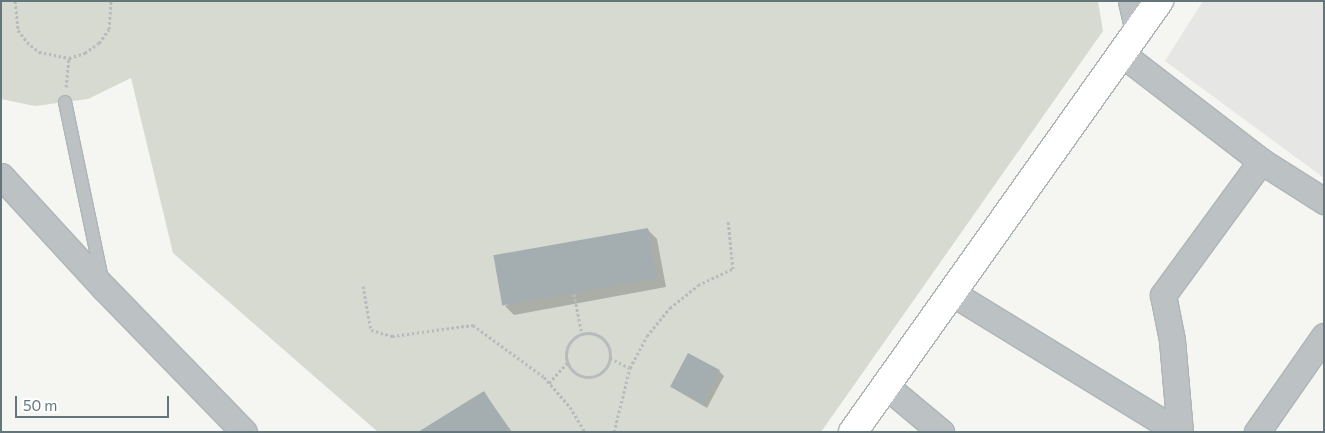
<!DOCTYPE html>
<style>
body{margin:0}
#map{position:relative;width:1325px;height:433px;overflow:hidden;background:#f5f5f2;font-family:Commissioner,sans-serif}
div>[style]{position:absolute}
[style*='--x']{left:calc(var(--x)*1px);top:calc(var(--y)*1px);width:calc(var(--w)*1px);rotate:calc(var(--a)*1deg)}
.built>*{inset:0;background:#e6e6e5}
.green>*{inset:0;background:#d6dad1}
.shadow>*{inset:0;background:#0003}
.building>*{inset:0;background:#a4aeb1;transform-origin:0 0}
.path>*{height:3px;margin-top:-1.5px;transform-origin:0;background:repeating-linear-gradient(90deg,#b7bbbc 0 2.5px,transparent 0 5px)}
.path>.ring{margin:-1.5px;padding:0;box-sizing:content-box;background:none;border:3px solid #b7bbbc;border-radius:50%}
.roads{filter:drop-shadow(1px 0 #adb5b7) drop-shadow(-1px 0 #adb5b7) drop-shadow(0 1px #adb5b7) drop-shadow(0 -1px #adb5b7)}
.lane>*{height:12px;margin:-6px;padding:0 6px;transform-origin:6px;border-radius:6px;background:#bcc2c4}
.street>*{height:25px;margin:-12.5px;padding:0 12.5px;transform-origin:12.5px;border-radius:12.5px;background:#bcc2c4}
.secondary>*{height:28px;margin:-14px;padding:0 14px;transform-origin:14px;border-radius:14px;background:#fff}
span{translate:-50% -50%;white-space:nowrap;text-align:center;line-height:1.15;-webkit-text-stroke:5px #fff;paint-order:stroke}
.frame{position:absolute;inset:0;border:2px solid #62767b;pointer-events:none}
.scale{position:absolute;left:15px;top:396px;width:154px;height:22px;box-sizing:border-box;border:2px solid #62767b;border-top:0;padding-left:6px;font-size:15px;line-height:18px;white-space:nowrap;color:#62767b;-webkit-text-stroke:4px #fff;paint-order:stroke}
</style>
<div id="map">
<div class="built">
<i style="clip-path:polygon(1203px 1px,1324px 1px,1324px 178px,1165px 61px)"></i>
</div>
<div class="green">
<i style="clip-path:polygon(1px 1px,1098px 1px,1103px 31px,821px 432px,378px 432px,173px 253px,131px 78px,88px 99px,35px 106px,1px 99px)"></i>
</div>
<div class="shadow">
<i style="clip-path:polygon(648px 230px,657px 239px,666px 287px,514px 315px,505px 306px)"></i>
<i style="clip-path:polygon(719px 371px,724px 376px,707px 408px,671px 387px)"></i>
<i style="clip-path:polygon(484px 392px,512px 432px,420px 432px)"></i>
</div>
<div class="building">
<i style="left:648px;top:228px;width:51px;height:157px;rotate:80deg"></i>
<i style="left:688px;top:353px;width:36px;height:38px;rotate:28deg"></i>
<i style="clip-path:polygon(484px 391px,509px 432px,418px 432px)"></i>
</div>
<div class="path">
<i style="--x:15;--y:1;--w:29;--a:84"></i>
<i style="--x:18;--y:30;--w:15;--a:53"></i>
<i style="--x:27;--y:42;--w:16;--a:40"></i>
<i style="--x:39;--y:52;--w:31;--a:11"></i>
<i style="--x:69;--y:58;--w:17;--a:-17"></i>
<i style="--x:85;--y:53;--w:17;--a:-36"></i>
<i style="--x:99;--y:43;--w:17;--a:-54"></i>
<i style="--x:109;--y:29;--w:28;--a:-86"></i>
<i style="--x:66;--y:87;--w:29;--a:-84"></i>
<i style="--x:363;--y:286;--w:45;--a:79.7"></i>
<i style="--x:371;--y:330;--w:22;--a:16"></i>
<i style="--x:392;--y:336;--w:82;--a:-7.7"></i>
<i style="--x:473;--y:325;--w:88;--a:36.2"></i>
<i style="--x:544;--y:377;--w:40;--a:49"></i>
<i style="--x:570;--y:407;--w:29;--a:59"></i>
<i style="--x:574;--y:294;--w:41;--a:78.7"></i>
<i class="ring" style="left:566px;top:333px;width:41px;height:41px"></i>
<i style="--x:610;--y:358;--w:22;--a:27"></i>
<i style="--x:549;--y:383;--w:27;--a:-48"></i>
<i style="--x:614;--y:432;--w:66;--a:-76"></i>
<i style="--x:630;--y:368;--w:36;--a:-62"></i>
<i style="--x:647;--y:336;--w:36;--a:-51"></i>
<i style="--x:670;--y:308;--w:36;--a:-39"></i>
<i style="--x:698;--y:285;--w:38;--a:-25"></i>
<i style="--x:733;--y:269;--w:49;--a:-95.8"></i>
</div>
<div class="roads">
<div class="lane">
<i style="--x:65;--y:102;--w:181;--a:78.2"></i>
</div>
<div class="street">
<i style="--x:1131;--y:1;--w:32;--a:77"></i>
<i style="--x:1122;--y:54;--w:175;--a:37.6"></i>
<i style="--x:1261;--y:161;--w:75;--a:32.4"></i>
<i style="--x:1;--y:176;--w:154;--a:47.4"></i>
<i style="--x:105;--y:289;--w:199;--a:45.8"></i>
<i style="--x:952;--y:293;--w:266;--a:31.5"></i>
<i style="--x:886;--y:386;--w:72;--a:39.9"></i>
<i style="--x:1180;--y:432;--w:92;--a:-95"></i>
<i style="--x:1172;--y:340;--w:46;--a:-101.3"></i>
<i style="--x:1163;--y:295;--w:166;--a:-53.8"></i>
<i style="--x:1257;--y:432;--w:117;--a:-55.1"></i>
</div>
<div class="secondary">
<i style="--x:853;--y:432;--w:529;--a:-54.63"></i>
</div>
</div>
<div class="frame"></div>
<div class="scale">50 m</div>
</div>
